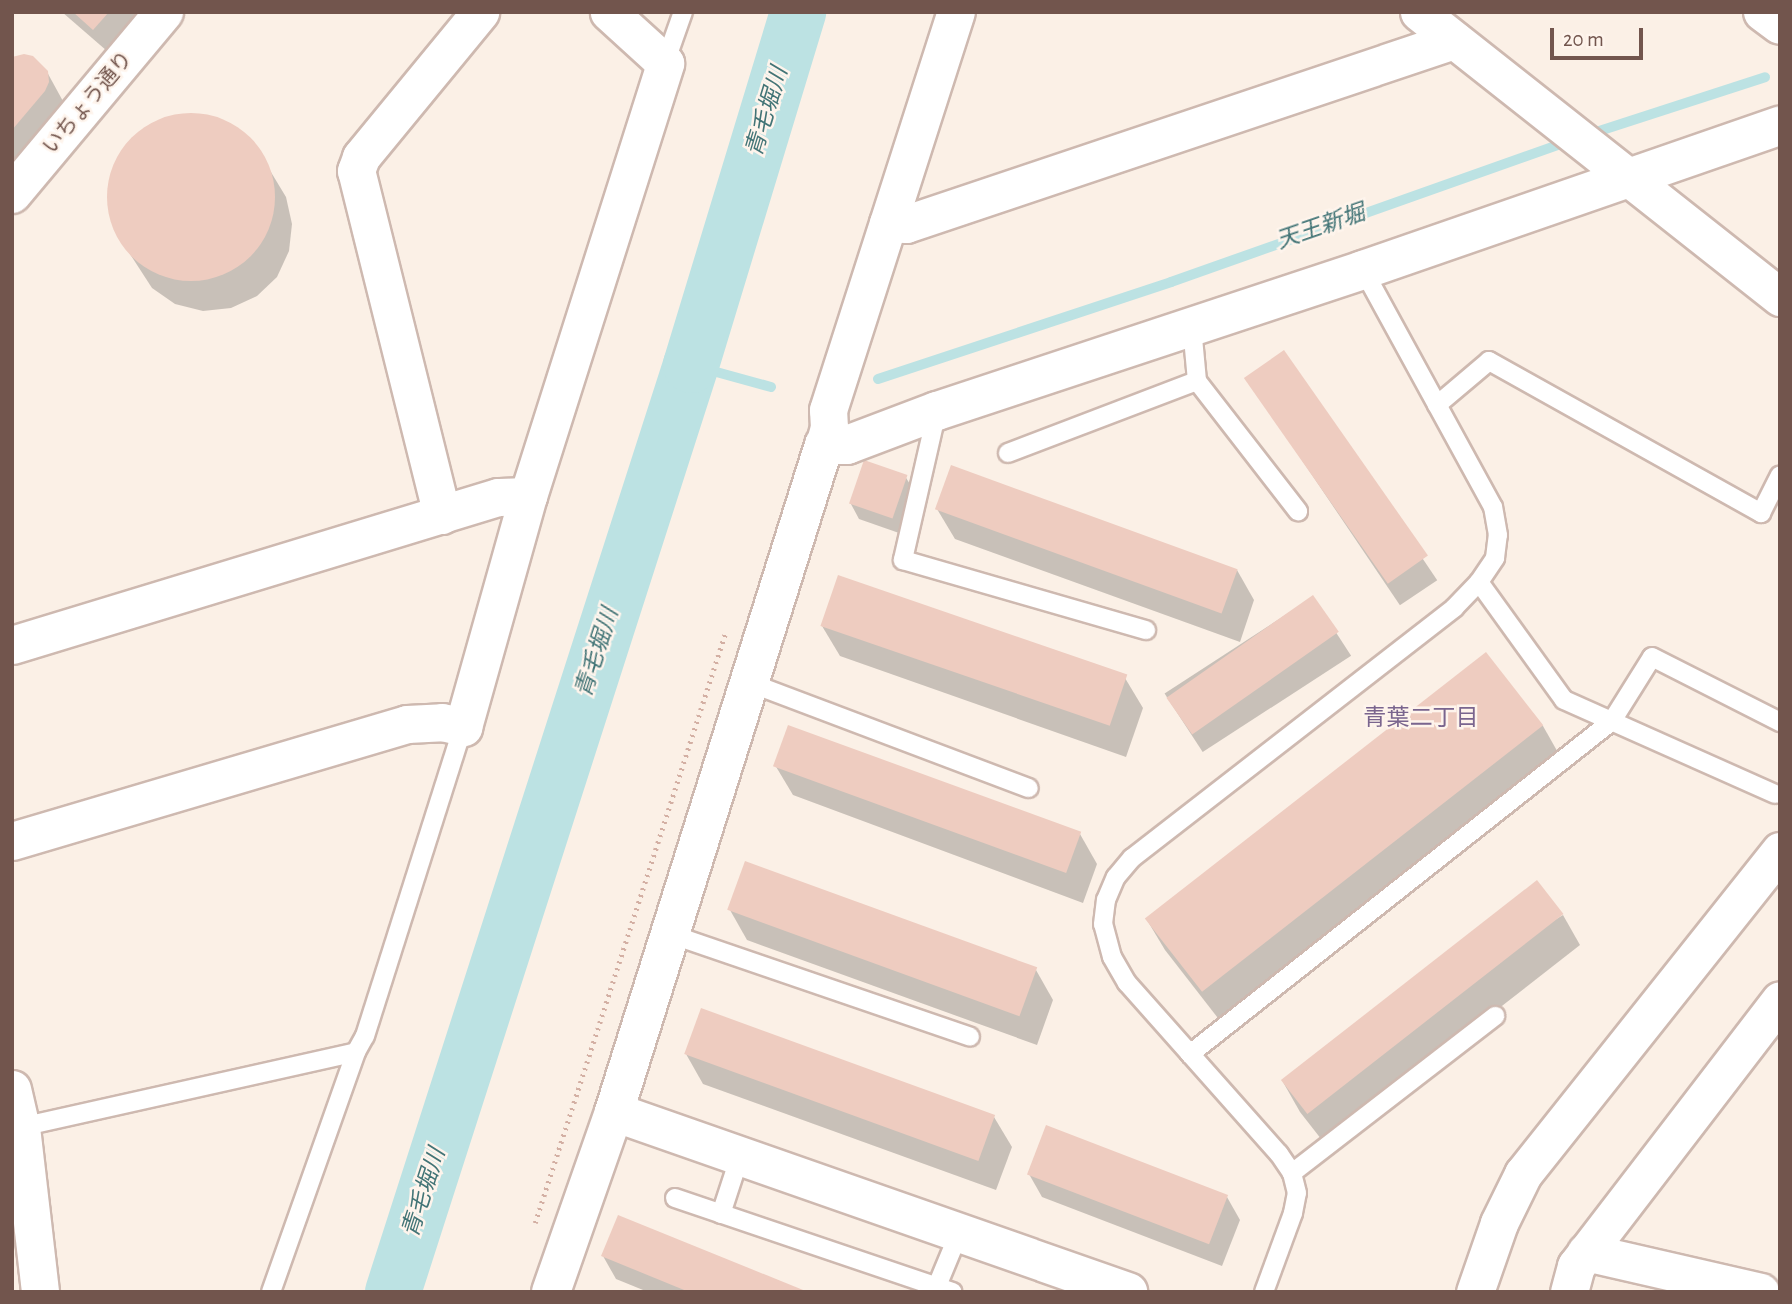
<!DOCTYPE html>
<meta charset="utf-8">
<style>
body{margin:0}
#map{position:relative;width:1792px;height:1304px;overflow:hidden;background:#fbf0e6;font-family:"Alegreya Sans","Noto Sans JP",sans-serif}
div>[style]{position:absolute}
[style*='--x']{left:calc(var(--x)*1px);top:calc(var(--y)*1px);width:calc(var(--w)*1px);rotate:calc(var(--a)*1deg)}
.shadow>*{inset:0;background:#0003;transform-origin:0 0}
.stream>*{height:10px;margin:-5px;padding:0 5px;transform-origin:5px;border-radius:5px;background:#bce2e3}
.river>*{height:56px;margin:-28px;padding:0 28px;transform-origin:28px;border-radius:28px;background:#bce2e3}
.building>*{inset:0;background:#eeccc0;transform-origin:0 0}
.round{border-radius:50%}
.path>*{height:4.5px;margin-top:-2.25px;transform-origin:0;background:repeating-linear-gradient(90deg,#d3afa3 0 2px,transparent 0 7px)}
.roads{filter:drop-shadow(2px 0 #ceb9b0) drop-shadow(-2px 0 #ceb9b0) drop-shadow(0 2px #ceb9b0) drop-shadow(0 -2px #ceb9b0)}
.lane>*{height:18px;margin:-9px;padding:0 9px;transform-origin:9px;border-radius:9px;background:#fff}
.street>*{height:37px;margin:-18.5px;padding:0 18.5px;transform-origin:18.5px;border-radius:18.5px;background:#fff}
.secondary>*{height:38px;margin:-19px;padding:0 19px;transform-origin:19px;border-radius:19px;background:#fff}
span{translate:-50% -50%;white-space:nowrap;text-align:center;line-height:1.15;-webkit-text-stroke:5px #fef4ec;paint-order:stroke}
.street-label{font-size:21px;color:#72554d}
.water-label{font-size:23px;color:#427476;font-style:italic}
.neighbourhood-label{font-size:23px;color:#7a658e}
.frame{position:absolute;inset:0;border:14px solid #72554d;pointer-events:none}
.scale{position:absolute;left:1550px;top:28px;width:93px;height:32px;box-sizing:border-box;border:4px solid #72554d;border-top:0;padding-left:9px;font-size:21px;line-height:24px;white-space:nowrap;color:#72554d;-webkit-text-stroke:5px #fef4ec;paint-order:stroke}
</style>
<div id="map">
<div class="shadow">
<i style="clip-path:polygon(62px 12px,141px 12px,107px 51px)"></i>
<i style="clip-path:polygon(12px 60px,47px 72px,64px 103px,12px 179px)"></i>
<i style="clip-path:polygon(183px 114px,210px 116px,234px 126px,254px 144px,286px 197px,292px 224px,289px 251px,277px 277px,257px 296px,231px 308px,203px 311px,175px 304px,152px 288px,117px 234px,110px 208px,110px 181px,119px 156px,135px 136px,158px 121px)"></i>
<i style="left:1284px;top:353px;width:274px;height:45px;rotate:56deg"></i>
<i style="clip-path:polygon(905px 476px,914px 491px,899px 533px,859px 519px,851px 504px)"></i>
<i style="clip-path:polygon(937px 509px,1237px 570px,1254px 600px,1240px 642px,955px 539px)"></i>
<i style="left:1313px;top:597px;width:70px;height:177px;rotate:57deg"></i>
<i style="clip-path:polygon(822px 626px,1125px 678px,1143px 708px,1126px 757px,840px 656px)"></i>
<i style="clip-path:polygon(1486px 654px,1543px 726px,1560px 756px,1221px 1022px,1165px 950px,1147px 920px)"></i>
<i style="clip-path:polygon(775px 765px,1080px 834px,1097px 864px,1083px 903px,793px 795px)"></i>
<i style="clip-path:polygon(730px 910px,1036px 970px,1053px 1000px,1037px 1045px,747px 940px)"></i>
<i style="clip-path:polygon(1563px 915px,1580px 945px,1325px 1144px,1300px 1112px,1283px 1082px)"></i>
<i style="clip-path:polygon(686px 1054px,994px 1117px,1012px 1147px,996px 1190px,703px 1084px)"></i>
<i style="clip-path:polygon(1029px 1174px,1227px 1197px,1240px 1220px,1222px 1266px,1042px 1197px)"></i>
<i style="clip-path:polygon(603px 1256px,804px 1292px,648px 1292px,616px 1279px)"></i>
</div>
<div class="stream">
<i style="--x:1590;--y:134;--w:184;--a:-18"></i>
<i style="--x:691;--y:365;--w:83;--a:15.4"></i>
<i style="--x:878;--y:379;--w:309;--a:-18.3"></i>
<i style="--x:1171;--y:282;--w:422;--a:-19.5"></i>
</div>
<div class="river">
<i style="--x:393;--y:1292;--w:974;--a:-72.18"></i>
<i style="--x:691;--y:365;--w:369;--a:-73.1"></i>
</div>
<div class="building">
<i style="clip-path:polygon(73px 12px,109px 12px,93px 30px)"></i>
<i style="clip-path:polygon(24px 54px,33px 56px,48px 71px,49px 82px,45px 91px,12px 130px,12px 57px)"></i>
<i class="round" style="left:107px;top:113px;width:168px;height:168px"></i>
<i style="left:1284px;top:350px;width:251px;height:49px;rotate:55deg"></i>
<i style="left:864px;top:460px;width:46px;height:46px;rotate:19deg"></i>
<i style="left:951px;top:465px;width:305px;height:47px;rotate:20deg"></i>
<i style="left:838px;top:575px;width:306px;height:54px;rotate:19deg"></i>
<i style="left:1313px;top:595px;width:45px;height:179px;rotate:55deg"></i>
<i style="left:1486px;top:652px;width:93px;height:433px;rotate:52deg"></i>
<i style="left:788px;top:725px;width:312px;height:44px;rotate:20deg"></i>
<i style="left:745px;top:861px;width:311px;height:52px;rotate:20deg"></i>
<i style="left:1537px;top:880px;width:43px;height:325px;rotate:52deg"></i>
<i style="left:701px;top:1008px;width:313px;height:49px;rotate:20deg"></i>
<i style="left:1046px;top:1125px;width:195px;height:53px;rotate:21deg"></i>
<i style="clip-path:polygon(618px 1215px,808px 1292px,689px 1292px,601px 1256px)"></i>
</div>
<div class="path">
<i style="--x:535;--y:1223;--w:622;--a:-72.12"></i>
</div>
<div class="roads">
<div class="lane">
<i style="--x:665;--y:63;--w:54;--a:-70.6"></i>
<i style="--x:1192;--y:327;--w:54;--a:84.7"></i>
<i style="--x:1197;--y:381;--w:165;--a:52.2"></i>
<i style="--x:1437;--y:405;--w:68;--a:-40.2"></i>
<i style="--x:1489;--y:361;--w:312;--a:29.2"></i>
<i style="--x:1761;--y:513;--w:42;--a:-63.4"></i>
<i style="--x:937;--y:411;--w:153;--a:102.9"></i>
<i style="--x:903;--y:560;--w:253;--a:16.1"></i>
<i style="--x:1008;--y:453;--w:202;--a:-20.9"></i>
<i style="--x:1479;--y:582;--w:145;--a:54.2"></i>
<i style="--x:1564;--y:700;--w:231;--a:24"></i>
<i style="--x:748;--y:682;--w:300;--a:20.7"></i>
<i style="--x:670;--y:934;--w:317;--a:18.9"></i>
<i style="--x:1190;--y:1054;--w:538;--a:-38.28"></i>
<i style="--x:1612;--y:721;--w:75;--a:-58"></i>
<i style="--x:1652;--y:657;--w:144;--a:26.9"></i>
<i style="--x:21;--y:1127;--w:343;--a:-12.6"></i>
<i style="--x:1292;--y:1173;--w:257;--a:-37.7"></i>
<i style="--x:675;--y:1198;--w:293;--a:18.7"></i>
<i style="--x:721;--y:1214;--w:61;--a:-71.9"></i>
<i style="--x:271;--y:1292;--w:255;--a:-70.5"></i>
<i style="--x:356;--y:1052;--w:18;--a:-61"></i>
<i style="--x:365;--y:1036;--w:324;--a:-72.4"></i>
<i style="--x:938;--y:1292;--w:6;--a:-99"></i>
<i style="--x:937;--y:1286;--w:57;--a:-67.5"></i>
<i style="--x:1264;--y:1292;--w:84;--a:-69.8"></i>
<i style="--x:1293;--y:1213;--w:20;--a:-79"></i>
<i style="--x:1297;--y:1193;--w:21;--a:-104"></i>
<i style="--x:1292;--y:1173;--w:23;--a:-124"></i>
<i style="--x:1279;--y:1154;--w:229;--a:-131.6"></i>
<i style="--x:1127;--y:983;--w:30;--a:-120"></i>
<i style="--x:1112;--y:957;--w:34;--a:-105"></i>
<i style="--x:1103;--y:924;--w:24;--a:-83"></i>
<i style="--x:1106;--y:900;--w:25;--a:-67"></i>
<i style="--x:1116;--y:877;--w:25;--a:-50"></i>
<i style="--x:1132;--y:858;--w:408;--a:-37.8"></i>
<i style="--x:1454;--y:608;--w:36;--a:-46"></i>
<i style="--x:1479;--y:582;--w:29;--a:-56"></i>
<i style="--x:1495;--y:558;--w:23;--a:-83"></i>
<i style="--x:1498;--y:535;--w:28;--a:-100"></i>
<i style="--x:1493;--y:507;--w:270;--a:-118.7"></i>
</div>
<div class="street">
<i style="--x:1419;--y:12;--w:460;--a:38.3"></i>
<i style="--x:888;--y:223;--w:18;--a:3"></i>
<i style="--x:906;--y:224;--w:578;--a:-18.56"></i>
<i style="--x:824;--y:445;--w:18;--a:-74"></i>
<i style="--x:829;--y:428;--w:18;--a:-93"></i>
<i style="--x:828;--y:410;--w:418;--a:-72.2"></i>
<i style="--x:442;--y:515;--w:355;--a:-104"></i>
<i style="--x:356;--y:171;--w:15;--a:-70"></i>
<i style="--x:361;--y:157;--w:188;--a:-50.6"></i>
<i style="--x:12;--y:645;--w:508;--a:-16.94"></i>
<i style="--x:498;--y:497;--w:30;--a:-2"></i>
<i style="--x:12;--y:841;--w:412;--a:-16.5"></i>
<i style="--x:407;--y:724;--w:35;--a:-3"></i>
<i style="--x:442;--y:722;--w:22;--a:13"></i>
<i style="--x:463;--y:727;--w:240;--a:-74.3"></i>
<i style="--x:528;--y:496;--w:454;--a:-72.4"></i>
<i style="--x:665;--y:63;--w:76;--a:-137.7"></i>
<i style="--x:12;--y:1089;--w:39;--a:77"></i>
<i style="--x:21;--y:1127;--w:166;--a:83.4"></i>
<i style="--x:1586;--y:1252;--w:179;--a:12.9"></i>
<i style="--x:1475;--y:1292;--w:73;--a:-70.8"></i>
<i style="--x:1499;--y:1223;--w:55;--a:-63.9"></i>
<i style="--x:1523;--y:1174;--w:413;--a:-51.5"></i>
<i style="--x:1569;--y:1292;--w:27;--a:-75"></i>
<i style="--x:1576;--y:1266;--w:335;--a:-52.5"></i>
</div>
<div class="secondary">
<i style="--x:1763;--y:12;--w:21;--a:37"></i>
<i style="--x:12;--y:194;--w:237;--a:-50.1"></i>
<i style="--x:614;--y:1112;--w:545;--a:19.3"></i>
<i style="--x:551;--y:1292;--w:191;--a:-70.7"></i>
<i style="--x:614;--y:1112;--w:699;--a:-72.52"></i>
<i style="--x:824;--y:445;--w:23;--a:0"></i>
<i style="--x:847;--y:445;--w:96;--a:-20.7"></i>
<i style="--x:937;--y:411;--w:449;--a:-18.3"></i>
<i style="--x:1363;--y:270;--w:441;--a:-19.1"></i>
</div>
</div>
<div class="street-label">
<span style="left:88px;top:103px;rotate:-50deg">いちょう通り</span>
</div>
<div class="water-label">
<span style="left:768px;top:112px;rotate:-73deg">青毛堀川</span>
<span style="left:1321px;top:228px;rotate:-19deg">天王新堀</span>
<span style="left:598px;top:653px;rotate:-72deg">青毛堀川</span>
<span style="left:425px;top:1193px;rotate:-72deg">青毛堀川</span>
</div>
<div class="neighbourhood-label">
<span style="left:1421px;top:719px">青葉二丁目</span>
</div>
<div class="frame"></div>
<div class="scale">20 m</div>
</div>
